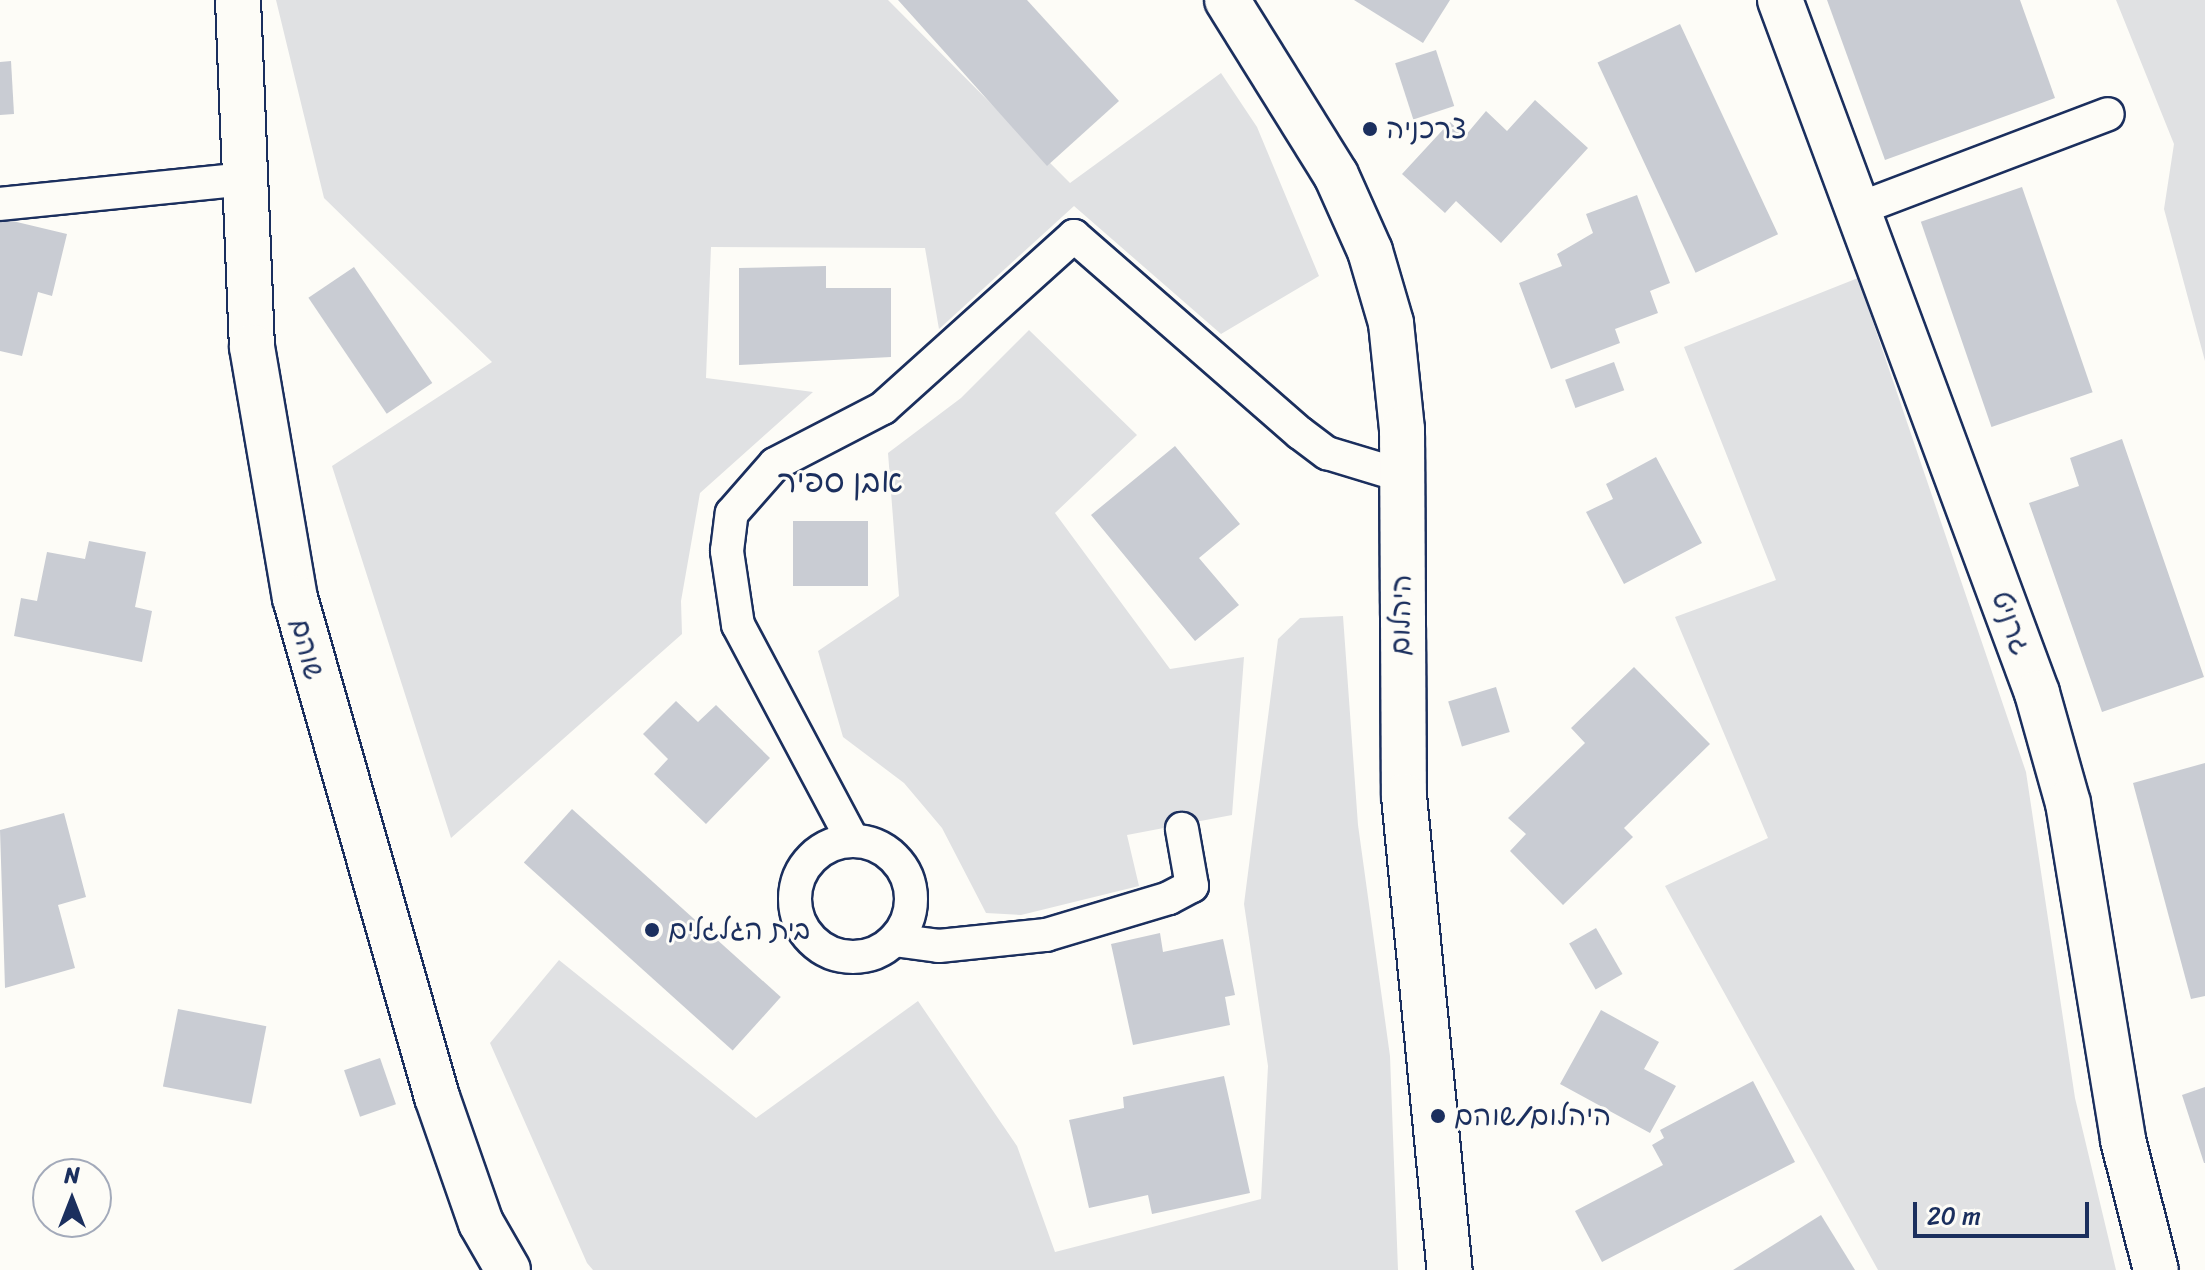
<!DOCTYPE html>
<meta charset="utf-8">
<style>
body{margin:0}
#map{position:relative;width:2205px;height:1270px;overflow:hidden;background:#fdfcf7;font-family:Sriracha,"Playpen Sans Hebrew",sans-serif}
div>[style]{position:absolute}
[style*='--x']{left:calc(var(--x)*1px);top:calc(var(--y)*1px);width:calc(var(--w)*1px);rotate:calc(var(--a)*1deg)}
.green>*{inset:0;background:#e0e1e3}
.building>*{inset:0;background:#c9ccd3;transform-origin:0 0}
.roads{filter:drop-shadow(2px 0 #1b2f5e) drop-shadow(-2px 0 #1b2f5e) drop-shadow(0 2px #1b2f5e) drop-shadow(0 -2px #1b2f5e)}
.service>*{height:32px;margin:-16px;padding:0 16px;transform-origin:16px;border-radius:16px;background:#fdfcf7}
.service>.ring{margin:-16px;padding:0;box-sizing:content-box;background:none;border:32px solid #fdfcf7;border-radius:50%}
.minor>*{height:44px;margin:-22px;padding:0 22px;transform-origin:22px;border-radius:22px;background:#fdfcf7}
.tertiary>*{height:44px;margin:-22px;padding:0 22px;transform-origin:22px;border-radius:22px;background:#fdfcf7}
.dots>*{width:22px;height:22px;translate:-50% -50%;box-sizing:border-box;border:4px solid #fdfcf7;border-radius:50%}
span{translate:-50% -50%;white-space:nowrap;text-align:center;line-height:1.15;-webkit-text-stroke:6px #fdfcf7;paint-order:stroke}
.poi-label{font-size:28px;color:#1b2f5e}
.left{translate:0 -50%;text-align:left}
.street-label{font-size:28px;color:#1b2f5e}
.quarter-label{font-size:32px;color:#1b2f5e}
.north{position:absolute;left:32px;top:1158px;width:80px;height:80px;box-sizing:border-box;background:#fdfcf7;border:2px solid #a3aaba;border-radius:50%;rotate:0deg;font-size:22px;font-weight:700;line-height:32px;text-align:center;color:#1b2f5e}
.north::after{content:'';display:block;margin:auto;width:28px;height:36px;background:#1b2f5e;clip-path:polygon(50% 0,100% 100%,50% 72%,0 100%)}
.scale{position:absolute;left:1913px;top:1202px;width:176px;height:36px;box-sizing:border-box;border:4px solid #1b2f5e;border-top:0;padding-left:10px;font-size:24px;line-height:28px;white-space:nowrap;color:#1b2f5e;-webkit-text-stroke:6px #fdfcf7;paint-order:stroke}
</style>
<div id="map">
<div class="green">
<i style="clip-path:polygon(276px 0,888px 0,1070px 183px,1221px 73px,1257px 127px,1319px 276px,1221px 334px,1074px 206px,939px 329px,925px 248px,711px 247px,706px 378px,813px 392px,700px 493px,681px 601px,682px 634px,451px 838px,332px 466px,492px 362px,324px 198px)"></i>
<i style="clip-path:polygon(2116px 0,2205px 0,2205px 361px,2164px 209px,2174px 144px)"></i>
<i style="clip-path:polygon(1858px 278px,2026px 772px,2075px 1098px,2116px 1270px,1878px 1270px,1665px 886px,1768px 838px,1675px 617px,1776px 580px,1684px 347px)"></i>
<i style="clip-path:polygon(1029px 330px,1137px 435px,1055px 513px,1170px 669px,1244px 657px,1232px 815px,1127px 835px,1139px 886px,1021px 915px,986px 913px,942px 828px,904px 783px,843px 737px,818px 651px,899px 596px,888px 453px,961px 398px)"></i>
<i style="clip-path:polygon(1343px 616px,1358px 825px,1390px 1056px,1398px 1270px,593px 1270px,587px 1263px,490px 1043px,559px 960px,756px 1118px,918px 1001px,1017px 1146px,1055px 1252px,1261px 1199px,1268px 1066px,1244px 904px,1278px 639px,1300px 618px)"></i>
</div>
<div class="building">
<i style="clip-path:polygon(898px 0,1027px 0,1119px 101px,1047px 166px)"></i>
<i style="clip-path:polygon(1354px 0,1450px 0,1423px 43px)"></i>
<i style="clip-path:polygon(1827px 0,2020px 0,2055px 98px,1885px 160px)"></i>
<i style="left:1680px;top:24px;width:232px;height:91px;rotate:65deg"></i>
<i style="left:1436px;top:50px;width:59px;height:43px;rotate:72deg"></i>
<i style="clip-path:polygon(11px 61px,14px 114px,0 115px,0 62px)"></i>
<i style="clip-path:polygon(1535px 100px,1588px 148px,1501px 243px,1456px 201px,1445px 213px,1402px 174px,1450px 122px,1465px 136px,1486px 111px,1507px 131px)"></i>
<i style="left:2022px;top:187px;width:217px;height:107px;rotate:71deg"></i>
<i style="clip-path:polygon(1637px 195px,1670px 283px,1650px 291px,1658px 313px,1615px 329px,1620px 343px,1551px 369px,1519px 283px,1562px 266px,1557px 254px,1593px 233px,1586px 214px)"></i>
<i style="clip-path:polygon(0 218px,67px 234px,52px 296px,38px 292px,22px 356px,0 351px)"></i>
<i style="clip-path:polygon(826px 266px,826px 288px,891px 288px,891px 357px,739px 365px,739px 268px)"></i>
<i style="left:354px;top:267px;width:140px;height:55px;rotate:56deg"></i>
<i style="left:1614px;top:362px;width:30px;height:52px;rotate:70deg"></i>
<i style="clip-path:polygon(2122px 439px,2204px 677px,2102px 712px,2029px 503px,2079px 486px,2070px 458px)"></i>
<i style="clip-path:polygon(1175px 446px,1240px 524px,1199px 558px,1239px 605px,1195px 641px,1091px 515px)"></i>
<i style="clip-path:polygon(1656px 457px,1702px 543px,1624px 584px,1586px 512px,1613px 499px,1606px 484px)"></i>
<i style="left:793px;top:521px;width:75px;height:65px"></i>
<i style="clip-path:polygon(89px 541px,146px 552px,135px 607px,152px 611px,142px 662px,14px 636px,21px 598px,37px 601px,47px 552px,85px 559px)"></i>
<i style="clip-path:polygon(1634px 667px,1710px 744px,1624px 828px,1633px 837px,1563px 905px,1510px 851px,1526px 834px,1508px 818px,1585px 743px,1571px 728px)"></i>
<i style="left:1496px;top:687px;width:47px;height:50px;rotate:73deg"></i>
<i style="clip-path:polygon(676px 701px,698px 722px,716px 705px,770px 758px,706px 824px,654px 774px,668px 759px,643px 734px)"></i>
<i style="clip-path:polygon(2205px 763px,2205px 996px,2191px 999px,2133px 783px)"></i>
<i style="left:572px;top:809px;width:281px;height:72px;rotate:42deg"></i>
<i style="clip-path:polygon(64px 813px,86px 897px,58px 905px,75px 968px,5px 988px,0 830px)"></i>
<i style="left:1596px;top:928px;width:53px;height:31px;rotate:60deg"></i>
<i style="clip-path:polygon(1160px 933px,1163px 952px,1223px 939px,1235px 995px,1225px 997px,1230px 1025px,1133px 1045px,1111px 944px)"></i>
<i style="left:178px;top:1009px;width:90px;height:79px;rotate:11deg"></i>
<i style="clip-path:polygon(1601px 1010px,1659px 1042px,1644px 1069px,1676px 1086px,1650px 1133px,1560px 1084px)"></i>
<i style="left:380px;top:1058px;width:49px;height:38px;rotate:71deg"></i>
<i style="clip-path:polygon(1224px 1076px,1250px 1193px,1152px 1214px,1148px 1195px,1089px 1208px,1069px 1120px,1124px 1108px,1123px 1097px)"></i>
<i style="clip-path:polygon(1753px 1081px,1795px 1162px,1602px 1262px,1575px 1211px,1663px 1165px,1652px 1145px,1664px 1138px,1660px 1130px)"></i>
<i style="clip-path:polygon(2205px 1087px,2205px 1163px,2204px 1163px,2182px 1095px)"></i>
<i style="clip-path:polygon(1821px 1215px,1855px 1270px,1733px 1270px)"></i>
</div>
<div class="roads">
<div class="service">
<i style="--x:0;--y:204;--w:246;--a:-5.8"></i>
<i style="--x:1858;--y:209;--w:267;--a:-20.8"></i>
<i style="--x:853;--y:841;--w:245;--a:-118"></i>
<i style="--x:738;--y:625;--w:75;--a:-98.5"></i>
<i style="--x:727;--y:551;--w:38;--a:-83"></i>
<i style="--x:732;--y:513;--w:65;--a:-48.7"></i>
<i style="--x:775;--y:464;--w:122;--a:-27.4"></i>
<i style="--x:883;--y:408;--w:257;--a:-42"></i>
<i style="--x:1074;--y:236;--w:300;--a:41.1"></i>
<i style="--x:1300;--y:433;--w:34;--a:37"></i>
<i style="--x:1327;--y:453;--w:79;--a:16.8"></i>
<i class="ring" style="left:795px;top:841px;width:84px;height:84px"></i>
<i style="--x:894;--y:940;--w:45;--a:7.6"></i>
<i style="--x:939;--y:946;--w:108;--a:-5.9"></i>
<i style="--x:1046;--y:935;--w:128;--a:-16.7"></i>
<i style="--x:1169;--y:898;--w:26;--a:-28"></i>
<i style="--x:1192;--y:886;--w:58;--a:-100"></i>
</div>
<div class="minor">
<i style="--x:238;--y:0;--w:347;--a:87.7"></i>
<i style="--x:252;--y:347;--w:255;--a:80.3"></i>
<i style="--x:295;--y:598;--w:519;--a:74.12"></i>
<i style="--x:437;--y:1097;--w:133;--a:70.8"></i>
<i style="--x:481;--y:1223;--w:54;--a:60.1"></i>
<i style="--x:1780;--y:0;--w:739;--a:69.65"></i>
<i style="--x:2037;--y:693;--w:114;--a:74.3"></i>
<i style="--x:2068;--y:803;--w:341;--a:80.7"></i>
<i style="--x:2123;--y:1140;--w:134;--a:75.8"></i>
</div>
<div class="tertiary">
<i style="--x:1227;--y:0;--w:206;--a:58.1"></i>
<i style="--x:1336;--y:175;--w:83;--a:65.9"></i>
<i style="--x:1370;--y:251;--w:75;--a:73.7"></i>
<i style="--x:1391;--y:323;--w:107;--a:84.1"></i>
<i style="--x:1402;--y:429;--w:367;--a:89.7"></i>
<i style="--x:1404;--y:796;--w:476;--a:84.5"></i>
</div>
</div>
<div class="dots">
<i style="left:1370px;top:129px;background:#1b2f5e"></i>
<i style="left:652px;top:930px;background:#1b2f5e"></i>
<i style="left:1438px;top:1116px;background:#1b2f5e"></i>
</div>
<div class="poi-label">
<span class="left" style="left:1386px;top:129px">צרכניה</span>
<span class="left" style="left:668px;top:930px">בית הגלגלים</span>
<span class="left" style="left:1454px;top:1116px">היהלום/שוהם</span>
</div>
<div class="street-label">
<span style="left:1401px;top:615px;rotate:-89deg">היהלום</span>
<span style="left:2011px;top:623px;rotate:70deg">גרניט</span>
<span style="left:307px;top:649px;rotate:76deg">שוהם</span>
</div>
<div class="quarter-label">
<span style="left:840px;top:482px">אבן ספיר</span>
</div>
<div class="north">N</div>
<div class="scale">20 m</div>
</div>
